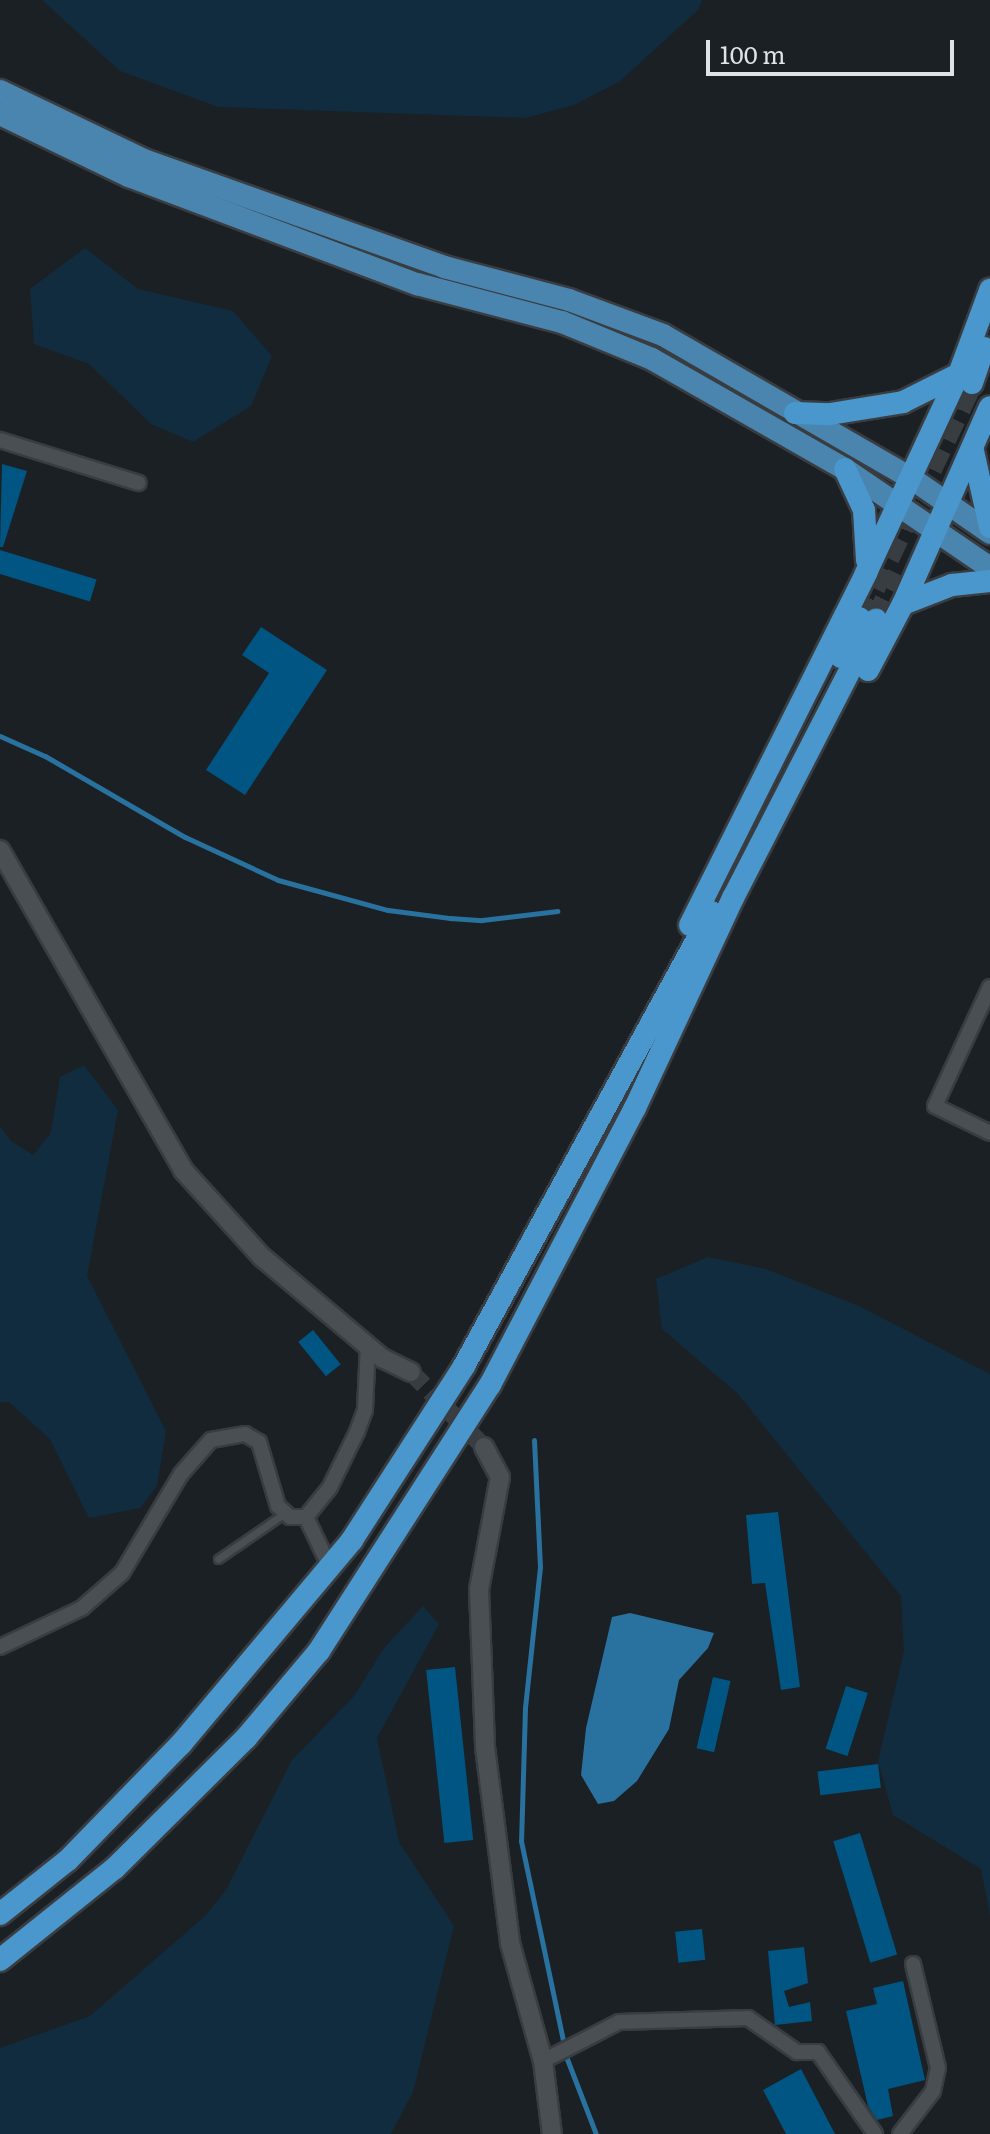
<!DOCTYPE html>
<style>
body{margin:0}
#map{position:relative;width:990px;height:2134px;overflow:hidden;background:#1a2024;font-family:Literata,serif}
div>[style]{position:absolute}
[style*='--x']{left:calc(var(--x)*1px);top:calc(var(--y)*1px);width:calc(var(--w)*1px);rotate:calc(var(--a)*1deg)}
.green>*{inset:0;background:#112c3e}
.water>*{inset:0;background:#29719f}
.stream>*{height:5px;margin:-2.5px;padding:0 2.5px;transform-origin:2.5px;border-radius:2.5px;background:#29719f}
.building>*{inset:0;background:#005582;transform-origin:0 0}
.tertiary-tunnel>*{height:18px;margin-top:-9px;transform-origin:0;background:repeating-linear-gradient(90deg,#383d41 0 18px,transparent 0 27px)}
.trunk-tunnel>*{height:22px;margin-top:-11px;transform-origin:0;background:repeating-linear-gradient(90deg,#383d41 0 22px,transparent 0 33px)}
.roads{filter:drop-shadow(2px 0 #393d41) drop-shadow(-2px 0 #393d41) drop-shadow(0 2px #393d41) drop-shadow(0 -2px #393d41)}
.service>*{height:7px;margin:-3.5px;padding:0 3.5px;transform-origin:3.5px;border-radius:3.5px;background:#494f53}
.minor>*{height:14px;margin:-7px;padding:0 7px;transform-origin:7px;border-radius:7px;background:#494f53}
.tertiary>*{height:18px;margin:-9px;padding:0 9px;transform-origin:9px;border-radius:9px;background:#494f53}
.primary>*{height:22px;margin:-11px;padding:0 11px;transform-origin:11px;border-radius:11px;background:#4985ae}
.trunk>*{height:22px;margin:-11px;padding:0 11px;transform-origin:11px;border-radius:11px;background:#4997cc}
span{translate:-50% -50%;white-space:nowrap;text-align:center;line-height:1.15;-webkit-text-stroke:7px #1a2024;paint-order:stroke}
.scale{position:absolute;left:706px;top:40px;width:248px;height:36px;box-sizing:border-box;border:4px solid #dfe3e6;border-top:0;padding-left:10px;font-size:24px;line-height:28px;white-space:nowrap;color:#dfe3e6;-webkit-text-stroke:6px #1a2024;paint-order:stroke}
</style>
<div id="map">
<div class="green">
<i style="clip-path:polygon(42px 0,702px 0,698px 10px,619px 82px,574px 105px,526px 118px,218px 107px,120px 71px)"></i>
<i style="clip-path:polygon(85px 248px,138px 289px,233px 311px,272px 356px,251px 406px,193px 442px,151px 424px,89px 364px,34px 344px,30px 289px)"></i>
<i style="clip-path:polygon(84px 1065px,118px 1110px,87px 1276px,166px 1431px,157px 1486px,140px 1508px,89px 1518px,50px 1439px,9px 1402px,0 1402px,0 1126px,11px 1141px,33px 1155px,51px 1133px,60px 1077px)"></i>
<i style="clip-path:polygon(708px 1257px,766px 1269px,861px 1307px,990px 1374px,990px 1916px,981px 1869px,893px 1815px,878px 1761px,904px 1651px,901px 1596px,738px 1394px,662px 1329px,656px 1279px)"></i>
<i style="clip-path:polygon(423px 1606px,439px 1624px,377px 1738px,399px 1842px,454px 1926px,413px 2092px,391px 2134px,0 2134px,0 2048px,90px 2016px,205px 1916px,226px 1890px,292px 1760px,354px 1696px,384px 1648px)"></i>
</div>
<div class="water">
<i style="clip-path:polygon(630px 1613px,714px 1633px,708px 1648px,679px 1680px,669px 1729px,637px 1781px,614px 1801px,598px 1804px,581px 1775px,586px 1728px,612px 1617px)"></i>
</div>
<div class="stream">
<i style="--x:0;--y:736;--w:49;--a:24"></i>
<i style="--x:45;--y:756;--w:162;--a:30.1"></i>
<i style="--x:185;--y:837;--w:102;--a:24.8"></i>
<i style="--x:278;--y:880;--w:114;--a:15.3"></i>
<i style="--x:388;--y:910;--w:63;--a:7.4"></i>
<i style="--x:450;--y:918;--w:32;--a:4"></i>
<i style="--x:482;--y:920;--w:76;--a:-6.8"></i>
<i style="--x:534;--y:1440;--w:127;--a:87.3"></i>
<i style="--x:540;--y:1567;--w:142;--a:96.1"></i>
<i style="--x:525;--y:1708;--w:133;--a:91.7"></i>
<i style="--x:521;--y:1841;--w:223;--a:78.1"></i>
<i style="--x:567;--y:2059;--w:80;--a:68.9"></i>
</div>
<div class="building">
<i style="clip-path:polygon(2px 464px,27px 471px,3px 547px,0 547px)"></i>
<i style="left:0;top:550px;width:101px;height:23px;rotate:17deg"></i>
<i style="clip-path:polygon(261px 627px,327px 670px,245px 795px,206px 770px,269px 673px,242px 655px)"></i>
<i style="left:313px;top:1330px;width:44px;height:19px;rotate:51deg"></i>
<i style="clip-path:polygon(778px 1512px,800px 1687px,781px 1690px,765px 1583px,752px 1584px,746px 1515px)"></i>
<i style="left:455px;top:1667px;width:174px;height:29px;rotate:84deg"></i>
<i style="left:713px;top:1677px;width:18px;height:73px;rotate:13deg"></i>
<i style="left:846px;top:1686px;width:23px;height:66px;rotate:18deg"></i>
<i style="left:878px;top:1764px;width:24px;height:61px;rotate:83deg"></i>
<i style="left:860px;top:1833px;width:127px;height:28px;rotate:73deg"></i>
<i style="left:702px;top:1929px;width:31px;height:27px;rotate:84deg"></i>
<i style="clip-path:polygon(804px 1947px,808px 1983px,784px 1991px,789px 2007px,810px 2002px,812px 2021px,775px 2025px,768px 1951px)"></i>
<i style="clip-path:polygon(903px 1981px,925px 2080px,888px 2089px,893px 2116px,877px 2120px,868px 2106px,846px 2011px,877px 2004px,873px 1988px)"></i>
<i style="clip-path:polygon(801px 2069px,835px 2134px,786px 2134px,763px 2090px)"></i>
</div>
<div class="tertiary-tunnel">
<i style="--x:411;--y:1372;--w:105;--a:45.8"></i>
</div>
<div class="trunk-tunnel">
<i style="--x:860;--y:618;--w:260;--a:-64.5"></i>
<i style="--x:876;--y:620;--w:51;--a:-64.4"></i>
</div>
<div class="roads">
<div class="service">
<i style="--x:218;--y:1559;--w:81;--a:-34.5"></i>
</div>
<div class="minor">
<i style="--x:0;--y:440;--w:145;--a:17.2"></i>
<i style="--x:990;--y:987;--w:131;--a:114.8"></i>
<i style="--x:935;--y:1106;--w:61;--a:26.1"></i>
<i style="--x:306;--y:1517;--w:55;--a:64.4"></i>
<i style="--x:0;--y:1647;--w:91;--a:-25.4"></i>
<i style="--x:82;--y:1608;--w:53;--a:-41.2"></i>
<i style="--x:122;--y:1573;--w:115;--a:-59.2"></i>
<i style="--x:181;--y:1474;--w:45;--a:-48.6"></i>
<i style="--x:211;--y:1440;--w:35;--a:-10"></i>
<i style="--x:245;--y:1434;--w:16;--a:30"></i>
<i style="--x:259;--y:1442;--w:67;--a:73.5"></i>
<i style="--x:278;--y:1506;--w:16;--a:43"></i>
<i style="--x:290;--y:1517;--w:16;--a:0"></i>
<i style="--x:306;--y:1517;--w:38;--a:-51"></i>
<i style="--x:330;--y:1487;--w:61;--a:-63.9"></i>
<i style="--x:357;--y:1432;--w:23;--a:-70"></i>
<i style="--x:365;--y:1410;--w:65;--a:-87.4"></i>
<i style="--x:543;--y:2061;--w:85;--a:-27.2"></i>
<i style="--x:619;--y:2022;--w:129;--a:-1.8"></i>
<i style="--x:748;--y:2018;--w:60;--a:34.8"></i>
<i style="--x:797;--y:2052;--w:21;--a:0"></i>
<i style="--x:818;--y:2052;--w:100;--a:55.2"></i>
<i style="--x:900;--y:2134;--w:54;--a:-52.5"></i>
<i style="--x:933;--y:2091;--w:24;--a:-78"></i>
<i style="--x:938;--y:2068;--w:107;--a:-103.5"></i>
</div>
<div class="tertiary">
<i style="--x:0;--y:850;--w:369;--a:60.2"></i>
<i style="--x:183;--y:1170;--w:118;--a:47.8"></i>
<i style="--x:262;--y:1257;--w:157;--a:40.1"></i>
<i style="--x:382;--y:1358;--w:32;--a:26"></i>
<i style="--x:484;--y:1447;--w:34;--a:62"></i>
<i style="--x:500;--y:1477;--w:114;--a:100.6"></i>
<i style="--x:479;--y:1589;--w:158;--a:87.8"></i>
<i style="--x:485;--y:1747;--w:198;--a:82.7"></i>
<i style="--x:510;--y:1943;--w:123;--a:74.4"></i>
<i style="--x:543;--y:2061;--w:74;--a:83"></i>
</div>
<div class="primary">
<i style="--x:0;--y:91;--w:160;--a:25.6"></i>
<i style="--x:144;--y:160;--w:319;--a:19.6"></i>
<i style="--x:444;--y:267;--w:129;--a:14.8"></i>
<i style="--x:569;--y:300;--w:100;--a:20.4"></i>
<i style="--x:663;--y:335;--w:286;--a:30"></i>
<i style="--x:911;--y:478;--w:96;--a:34.8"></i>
<i style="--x:0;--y:114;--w:143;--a:25.7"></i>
<i style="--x:129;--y:176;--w:308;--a:20.6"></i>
<i style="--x:417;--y:284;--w:150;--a:14.7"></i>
<i style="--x:562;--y:322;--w:97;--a:22.3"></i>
<i style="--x:652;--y:359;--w:222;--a:29.7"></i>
<i style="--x:845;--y:469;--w:176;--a:34.3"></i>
</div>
<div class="trunk">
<i style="--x:972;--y:383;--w:37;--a:-71"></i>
<i style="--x:795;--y:413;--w:35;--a:2"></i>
<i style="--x:830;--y:414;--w:74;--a:-9.3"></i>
<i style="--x:903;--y:402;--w:63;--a:-26.6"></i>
<i style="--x:973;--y:451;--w:78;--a:77.4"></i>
<i style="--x:845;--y:469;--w:45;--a:65.1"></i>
<i style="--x:864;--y:510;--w:50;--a:86.6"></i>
<i style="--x:903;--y:604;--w:53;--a:-21.2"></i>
<i style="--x:952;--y:585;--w:38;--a:-6"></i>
<i style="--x:841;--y:657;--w:43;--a:-64"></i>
<i style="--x:868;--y:670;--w:75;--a:-62.1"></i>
<i style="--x:903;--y:604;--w:215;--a:-66.2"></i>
<i style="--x:690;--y:925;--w:394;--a:-63.4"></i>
<i style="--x:866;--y:573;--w:220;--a:-65"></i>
<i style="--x:959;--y:374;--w:90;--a:-69.7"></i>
<i style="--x:0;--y:1914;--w:87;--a:-38.5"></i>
<i style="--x:68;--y:1860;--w:162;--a:-45.8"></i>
<i style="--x:181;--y:1744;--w:266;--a:-50"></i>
<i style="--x:352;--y:1540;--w:207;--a:-57.2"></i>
<i style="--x:464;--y:1366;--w:517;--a:-61.35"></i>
<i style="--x:0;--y:1960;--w:147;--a:-38.7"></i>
<i style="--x:115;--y:1868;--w:185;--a:-44.8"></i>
<i style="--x:246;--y:1738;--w:114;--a:-50"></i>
<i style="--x:319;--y:1651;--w:316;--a:-57.3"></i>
<i style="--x:490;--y:1385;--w:313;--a:-62.4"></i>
<i style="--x:635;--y:1108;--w:232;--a:-65"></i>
<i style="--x:733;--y:898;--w:313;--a:-62.8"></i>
</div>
</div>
<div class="scale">100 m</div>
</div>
